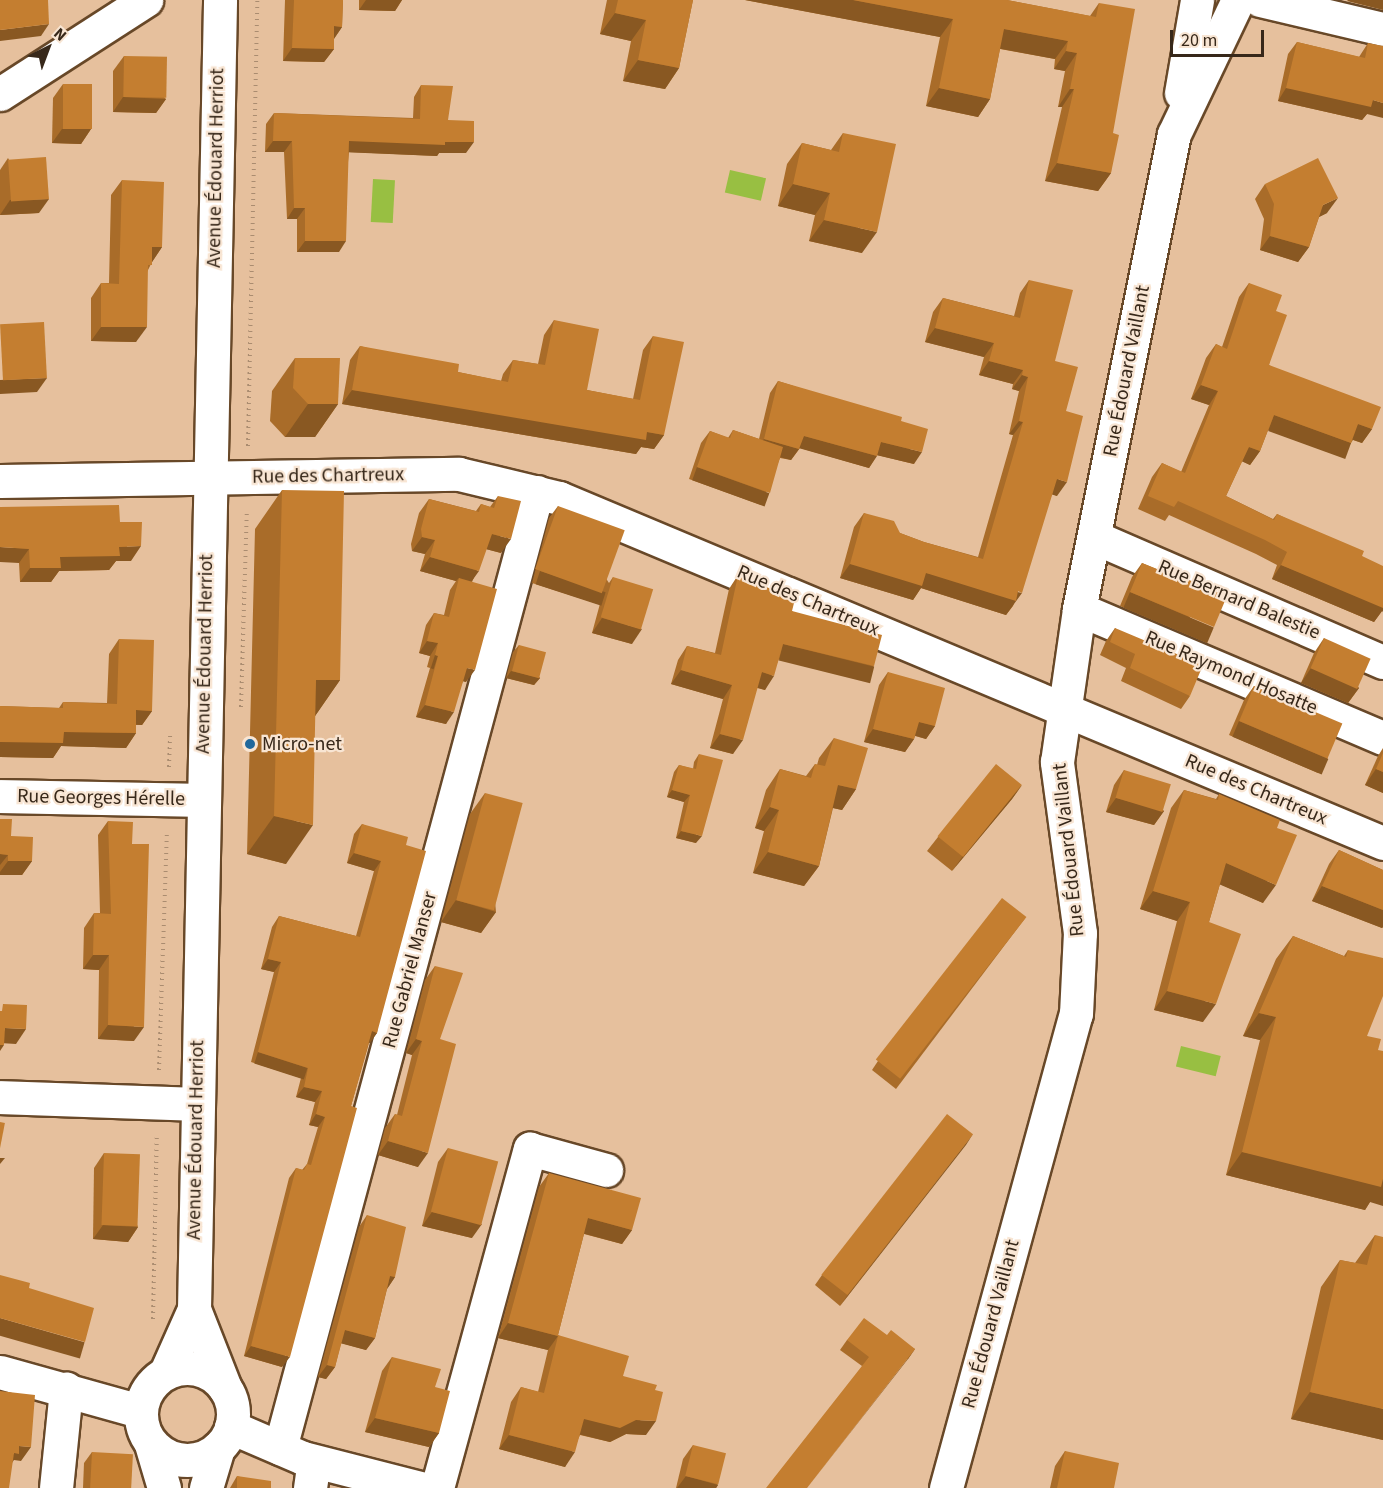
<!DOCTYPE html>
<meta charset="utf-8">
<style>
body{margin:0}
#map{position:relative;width:1383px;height:1488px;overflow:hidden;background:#e6c09d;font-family:"Source Sans 3",sans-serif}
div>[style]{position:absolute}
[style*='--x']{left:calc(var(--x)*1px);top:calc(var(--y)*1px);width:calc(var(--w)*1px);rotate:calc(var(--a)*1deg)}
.water>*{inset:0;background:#98bf42;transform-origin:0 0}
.path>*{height:4px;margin-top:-2px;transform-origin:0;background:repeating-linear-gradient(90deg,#aa8c70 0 1.5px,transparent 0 6px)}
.roads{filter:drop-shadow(2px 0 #684828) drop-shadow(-2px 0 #684828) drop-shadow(0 2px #684828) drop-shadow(0 -2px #684828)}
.minor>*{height:33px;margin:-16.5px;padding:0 16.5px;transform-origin:16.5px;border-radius:16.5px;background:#fff}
.minor>.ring{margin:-16.5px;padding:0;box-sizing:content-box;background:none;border:33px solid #fff;border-radius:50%}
.wall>*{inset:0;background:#a96c29}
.shaded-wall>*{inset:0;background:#895822;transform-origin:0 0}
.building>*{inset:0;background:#c47e30;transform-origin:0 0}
.dots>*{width:16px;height:16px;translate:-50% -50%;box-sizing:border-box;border:3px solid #f8e5d3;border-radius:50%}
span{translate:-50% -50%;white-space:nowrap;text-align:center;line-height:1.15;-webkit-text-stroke:4.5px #f8e5d3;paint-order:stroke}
.street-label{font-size:20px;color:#37281a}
.poi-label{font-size:20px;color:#37281a}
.left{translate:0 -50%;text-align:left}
.north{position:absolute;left:18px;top:18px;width:60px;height:60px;-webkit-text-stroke:4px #f8e5d3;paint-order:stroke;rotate:42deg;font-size:16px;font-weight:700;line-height:24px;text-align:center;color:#37281a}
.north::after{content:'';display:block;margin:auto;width:21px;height:27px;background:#37281a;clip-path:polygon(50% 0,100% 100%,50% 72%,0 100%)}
.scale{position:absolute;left:1170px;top:30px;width:94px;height:27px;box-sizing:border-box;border:3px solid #37281a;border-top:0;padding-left:8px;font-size:18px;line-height:21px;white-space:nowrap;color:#37281a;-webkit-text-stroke:4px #f8e5d3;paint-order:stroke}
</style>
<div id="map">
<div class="water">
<i style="left:730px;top:170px;width:37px;height:23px;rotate:13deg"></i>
<i style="left:373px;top:179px;width:22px;height:43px;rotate:3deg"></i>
<i style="left:1181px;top:1046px;width:41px;height:21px;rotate:14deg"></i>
</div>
<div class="path">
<i style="--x:248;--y:446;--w:446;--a:-88.8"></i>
<i style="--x:241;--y:707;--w:197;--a:-88.3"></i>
<i style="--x:169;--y:767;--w:31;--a:-88"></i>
<i style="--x:159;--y:1070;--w:238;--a:-88.1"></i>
<i style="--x:153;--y:1319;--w:185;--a:-88.8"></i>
</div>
<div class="roads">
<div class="minor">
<i style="--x:1260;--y:0;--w:126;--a:13.3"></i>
<i style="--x:1181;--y:93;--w:94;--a:-80.2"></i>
<i style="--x:0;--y:94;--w:174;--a:-32.8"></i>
<i style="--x:0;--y:481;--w:459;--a:-0.9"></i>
<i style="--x:459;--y:474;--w:103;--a:13.5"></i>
<i style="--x:559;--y:498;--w:893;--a:22.72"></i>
<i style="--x:1094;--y:537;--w:315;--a:23.4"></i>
<i style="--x:1079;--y:609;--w:330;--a:23"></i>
<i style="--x:0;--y:796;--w:202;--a:1.1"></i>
<i style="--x:0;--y:1097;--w:197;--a:2"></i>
<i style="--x:194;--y:1309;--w:85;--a:68.6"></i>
<i class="ring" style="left:141px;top:1368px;width:59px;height:59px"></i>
<i style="--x:0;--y:1372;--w:145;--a:15.6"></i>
<i style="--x:166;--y:1372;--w:69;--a:-66"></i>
<i style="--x:194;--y:1309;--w:1309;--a:-88.86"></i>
<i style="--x:231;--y:1427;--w:78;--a:23.3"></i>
<i style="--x:303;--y:1458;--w:121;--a:14.4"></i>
<i style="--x:151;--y:1444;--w:46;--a:73.5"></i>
<i style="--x:280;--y:1448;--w:990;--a:-74.95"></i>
<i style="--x:56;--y:1488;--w:100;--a:-84.2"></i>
<i style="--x:206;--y:1488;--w:42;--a:-73.3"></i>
<i style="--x:310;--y:1488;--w:27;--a:-82"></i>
<i style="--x:437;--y:1488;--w:352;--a:-74.7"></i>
<i style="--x:530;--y:1149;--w:79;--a:15.4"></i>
<i style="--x:946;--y:1488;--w:492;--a:-74.7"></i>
<i style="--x:1076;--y:1014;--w:81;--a:-87.2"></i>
<i style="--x:1080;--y:933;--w:173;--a:-97.7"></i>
<i style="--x:1057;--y:762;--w:155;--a:-81.8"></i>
<i style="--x:1079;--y:609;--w:484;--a:-78.7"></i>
<i style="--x:1174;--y:134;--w:148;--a:-64.5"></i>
</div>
</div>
<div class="wall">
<i style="clip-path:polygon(285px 0,343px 0,342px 27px,334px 39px,334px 49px,324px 62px,283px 61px)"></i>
<i style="clip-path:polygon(359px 0,402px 0,395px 11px,359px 10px)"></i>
<i style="clip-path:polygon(607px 0,693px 0,679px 68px,665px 89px,623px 81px,631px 41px,600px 34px)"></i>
<i style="clip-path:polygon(745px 0,1007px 0,1090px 16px,1099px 3px,1113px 133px,1111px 173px,1098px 191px,1045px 181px,1062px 107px,1058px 107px,1065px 71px,1054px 69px,1055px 59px,1000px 49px,990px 99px,978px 117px,926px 106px,940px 37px)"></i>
<i style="clip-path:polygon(1297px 42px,1359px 57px,1368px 43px,1367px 114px,1362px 120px,1278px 101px,1288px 54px)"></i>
<i style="clip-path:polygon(124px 56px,166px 99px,156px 113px,113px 112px,113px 71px)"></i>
<i style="clip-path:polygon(63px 84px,91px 129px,81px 144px,52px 143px,53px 98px)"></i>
<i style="clip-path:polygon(421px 85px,448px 120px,466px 153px,439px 153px,437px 156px,349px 152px,339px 252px,297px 252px,297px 219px,287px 219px,284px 152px,265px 152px,266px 124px,274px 113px,413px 118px,414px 97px)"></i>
<i style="clip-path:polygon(843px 133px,862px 253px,809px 241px,815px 215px,778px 206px,787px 164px,802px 143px,831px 150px)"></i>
<i style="clip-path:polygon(8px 158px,39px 213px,0 215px,0 170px)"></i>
<i style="clip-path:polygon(122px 180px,162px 247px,152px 262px,147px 272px,136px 342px,91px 341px,91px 298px,101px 283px,109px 283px,111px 195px)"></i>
<i style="clip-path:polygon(1265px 184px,1327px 213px,1319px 217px,1309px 247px,1298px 262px,1260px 250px,1264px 219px,1255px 199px)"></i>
<i style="clip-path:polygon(1029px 280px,1055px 361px,1066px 411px,1057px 496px,1052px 494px,1013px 606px,1006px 615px,921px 588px,913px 600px,840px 578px,854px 527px,864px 513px,900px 533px,924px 542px,978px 557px,1013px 435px,1009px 434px,1019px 391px,1012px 389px,1013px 384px,979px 375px,984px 357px,925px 342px,933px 312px,943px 298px,1014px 316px,1020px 293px)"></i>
<i style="clip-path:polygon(1249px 283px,1276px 311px,1269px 365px,1372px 429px,1362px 443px,1353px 440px,1351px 443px,1342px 457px,1268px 430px,1260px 451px,1250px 465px,1242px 461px,1226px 496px,1273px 519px,1277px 514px,1362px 556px,1382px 611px,1374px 622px,1272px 579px,1277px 565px,1256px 554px,1169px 515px,1165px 521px,1138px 509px,1152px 477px,1162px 463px,1181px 472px,1209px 405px,1191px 399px,1206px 358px,1216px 344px,1222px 347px,1239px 297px)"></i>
<i style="clip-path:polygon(554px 320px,587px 390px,633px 399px,643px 350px,653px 336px,664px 435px,654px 449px,641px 447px,636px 454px,342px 404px,350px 360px,360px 346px,458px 372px,501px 381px,503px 374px,513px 360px,538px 364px,544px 335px)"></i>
<i style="clip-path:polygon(295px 358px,338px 404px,315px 437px,285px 437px,270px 421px,272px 391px)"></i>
<i style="clip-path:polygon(778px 381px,901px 421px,914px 464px,877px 455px,869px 468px,800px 448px,791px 460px,780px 458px,761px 505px,689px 479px,701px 443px,710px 431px,728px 438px,733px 430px,759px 439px,770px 393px)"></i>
<i style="clip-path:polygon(282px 490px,340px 680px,315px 716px,286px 864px,247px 854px,255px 529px)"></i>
<i style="clip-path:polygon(498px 496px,501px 553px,486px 549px,472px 582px,466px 682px,463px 681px,446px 724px,416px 717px,430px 668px,427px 667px,430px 656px,419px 653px,426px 625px,434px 613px,444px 615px,450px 590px,456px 581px,420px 571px,425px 554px,412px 551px,411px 544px,419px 513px,429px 499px,476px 511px,481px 504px,490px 507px)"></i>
<i style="clip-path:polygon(558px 506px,609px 583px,613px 577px,632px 644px,592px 633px,601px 600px,598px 604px,532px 583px,549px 518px)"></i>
<i style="clip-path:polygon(0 507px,120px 522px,131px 561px,116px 561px,109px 570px,59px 571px,51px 582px,20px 582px,19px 563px)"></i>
<i style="clip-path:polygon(1142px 563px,1161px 571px,1163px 569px,1203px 641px,1120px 606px,1132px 577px)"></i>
<i style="clip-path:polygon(738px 575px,874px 666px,864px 680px,779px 659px,765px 690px,757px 688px,733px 754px,710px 748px,723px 699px,671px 684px,678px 660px,687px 646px,715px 653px,729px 589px)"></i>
<i style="clip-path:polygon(1115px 628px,1190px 696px,1181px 709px,1121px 681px,1126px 668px,1100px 655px,1106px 641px)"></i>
<i style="clip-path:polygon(1324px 638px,1359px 688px,1348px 703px,1301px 683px,1314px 653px)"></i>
<i style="clip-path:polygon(119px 639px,152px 711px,142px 725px,136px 725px,136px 733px,126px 748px,61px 746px,53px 758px,0 757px,0 706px,59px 708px,63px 702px,107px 703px,109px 654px)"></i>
<i style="clip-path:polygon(519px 645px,540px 678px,534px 685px,506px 678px,513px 652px)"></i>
<i style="clip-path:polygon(888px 672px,935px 726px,926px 739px,915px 736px,914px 739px,905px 752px,864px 742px,879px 685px)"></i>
<i style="clip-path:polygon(1254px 686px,1328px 759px,1318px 773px,1229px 735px,1244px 700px)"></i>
<i style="clip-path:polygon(834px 738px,856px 789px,842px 810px,833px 808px,819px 866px,804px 886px,753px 873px,764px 831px,755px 828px,766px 790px,780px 769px,806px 776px,815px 764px,817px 765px,819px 758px)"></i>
<i style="clip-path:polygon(1383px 748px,1383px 793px,1365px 785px,1378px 756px)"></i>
<i style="clip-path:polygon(699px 754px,696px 843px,676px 838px,684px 802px,667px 797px,674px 772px,679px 765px,693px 769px,694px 762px)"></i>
<i style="clip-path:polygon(1124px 770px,1164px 811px,1154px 825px,1106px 812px,1114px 785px)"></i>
<i style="clip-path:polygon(1022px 785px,1012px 799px,952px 871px,927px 851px,938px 837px)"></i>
<i style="clip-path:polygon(1184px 790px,1216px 799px,1219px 794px,1277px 828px,1263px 903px,1220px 884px,1209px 922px,1203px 1022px,1154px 1010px,1177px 921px,1140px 909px,1171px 808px)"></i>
<i style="clip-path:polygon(485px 793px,496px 912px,481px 933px,441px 922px,470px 814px)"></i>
<i style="clip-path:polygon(0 819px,11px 836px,32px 861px,22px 875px,0 875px)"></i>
<i style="clip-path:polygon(108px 821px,132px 844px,134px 1041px,98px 1039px,99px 970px,83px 969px,84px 928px,94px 913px,100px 913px,98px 835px)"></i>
<i style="clip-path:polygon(362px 824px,406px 845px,377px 1033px,369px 1043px,351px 1106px,282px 1367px,244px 1356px,289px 1178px,296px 1168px,302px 1170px,307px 1164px,318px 1127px,309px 1125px,315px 1102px,296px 1097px,301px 1078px,251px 1062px,274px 972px,261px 969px,272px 927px,279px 916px,356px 936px,374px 871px,347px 863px,354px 834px)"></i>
<i style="clip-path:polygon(1339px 850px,1383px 870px,1383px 927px,1382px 928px,1312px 901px,1329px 864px)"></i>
<i style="clip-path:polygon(1026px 917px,896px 1089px,872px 1070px,878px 1061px)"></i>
<i style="clip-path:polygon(1293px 936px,1344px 956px,1348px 950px,1367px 1036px,1378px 1050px,1370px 1202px,1365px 1210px,1226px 1175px,1260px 1040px,1243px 1036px,1276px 959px)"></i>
<i style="clip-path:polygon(435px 966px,440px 1039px,418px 1167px,378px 1155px,385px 1128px,395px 1114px,397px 1115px,412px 1055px,406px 1053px,425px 980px)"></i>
<i style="clip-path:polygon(973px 1134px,840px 1306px,815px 1285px,822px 1275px)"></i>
<i style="clip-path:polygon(448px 1148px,472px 1238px,422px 1226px,438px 1162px)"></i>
<i style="clip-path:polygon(104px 1153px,138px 1227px,128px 1242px,93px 1239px,94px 1168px)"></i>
<i style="clip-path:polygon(549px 1173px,632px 1230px,622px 1244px,584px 1234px,558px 1335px,623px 1376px,646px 1435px,626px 1434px,610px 1442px,580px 1435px,565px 1467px,499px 1449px,511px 1402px,521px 1387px,538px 1392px,548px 1350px,498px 1338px,539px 1187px)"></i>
<i style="clip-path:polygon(367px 1215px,395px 1277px,387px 1289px,375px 1338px,366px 1350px,341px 1343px,335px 1367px,326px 1379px,318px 1377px,359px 1227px)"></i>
<i style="clip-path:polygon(1375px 1235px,1383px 1440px,1291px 1419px,1321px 1287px,1340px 1260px,1355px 1263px)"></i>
<i style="clip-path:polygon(887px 1335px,915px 1349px,908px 1359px,862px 1366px,840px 1350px,847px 1340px)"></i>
<i style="clip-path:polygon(392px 1357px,435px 1387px,439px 1433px,429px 1447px,365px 1432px,382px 1371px)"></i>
<i style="clip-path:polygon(693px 1445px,718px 1485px,716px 1488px,676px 1488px,683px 1459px)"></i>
<i style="clip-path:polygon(1065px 1451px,1114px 1488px,1050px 1488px,1055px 1466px)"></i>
<i style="clip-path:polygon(92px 1452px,131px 1488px,83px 1488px,84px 1463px)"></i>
<i style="clip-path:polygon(237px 1476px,271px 1488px,230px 1488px)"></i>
</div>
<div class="shaded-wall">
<i style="clip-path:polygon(366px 0,402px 0,395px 11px,359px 10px)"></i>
<i style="clip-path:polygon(745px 0,853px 0,953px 19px,940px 37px)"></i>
<i style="clip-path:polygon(1348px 0,1383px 0,1383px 10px,1347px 1px)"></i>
<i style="clip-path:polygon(615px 13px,646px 20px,631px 41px,600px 34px)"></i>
<i style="clip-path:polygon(49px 24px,41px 36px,0 41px,0 30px)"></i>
<i style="clip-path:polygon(334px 26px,342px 27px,333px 40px)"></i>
<i style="clip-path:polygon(1004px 29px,1068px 41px,1055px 59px,991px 47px)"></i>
<i style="clip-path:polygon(292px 48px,334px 49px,324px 62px,283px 61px)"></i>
<i style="clip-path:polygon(1066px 51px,1077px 53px,1065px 71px,1054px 69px)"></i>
<i style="clip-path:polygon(638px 60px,679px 68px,665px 89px,623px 81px)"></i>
<i style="clip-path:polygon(939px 88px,990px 99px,978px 117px,926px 106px)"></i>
<i style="clip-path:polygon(1286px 88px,1373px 100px,1383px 103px,1383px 118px,1367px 114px,1362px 120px,1278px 101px)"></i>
<i style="clip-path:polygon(1070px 89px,1074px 89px,1062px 107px,1058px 107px)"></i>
<i style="clip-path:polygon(123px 97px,166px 99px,156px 113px,113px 112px)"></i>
<i style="clip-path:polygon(62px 129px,91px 129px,81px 144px,52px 143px)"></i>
<i style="clip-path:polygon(273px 141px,292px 141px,284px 152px,265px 152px)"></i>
<i style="clip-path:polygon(349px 141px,445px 142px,474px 142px,466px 153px,439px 153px,437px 156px,341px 152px)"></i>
<i style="clip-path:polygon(1057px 163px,1111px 173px,1098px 191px,1045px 181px)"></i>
<i style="clip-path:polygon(793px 184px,830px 193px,815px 215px,778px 206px)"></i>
<i style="clip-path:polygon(1338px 198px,1327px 213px,1313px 220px,1323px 205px)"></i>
<i style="clip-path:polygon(49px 199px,39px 213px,0 215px,10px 200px)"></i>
<i style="clip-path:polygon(294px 208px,305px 208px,297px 219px,287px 219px)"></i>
<i style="clip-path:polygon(824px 220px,877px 232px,862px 253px,809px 241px)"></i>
<i style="clip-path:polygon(1270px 236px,1309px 247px,1298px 262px,1260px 250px)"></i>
<i style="clip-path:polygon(305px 241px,346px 241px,339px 252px,297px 252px)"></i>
<i style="clip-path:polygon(152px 247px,162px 247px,152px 262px)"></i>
<i style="clip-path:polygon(101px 327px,147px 327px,136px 342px,91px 341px)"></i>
<i style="clip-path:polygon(935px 328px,994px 343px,984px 357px,925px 342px)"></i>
<i style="clip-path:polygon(989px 361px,1023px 370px,1013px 384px,979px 375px)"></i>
<i style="clip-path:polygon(1022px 375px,1028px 377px,1019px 391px,1012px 389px)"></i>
<i style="clip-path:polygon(47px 378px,37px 392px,0 394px,0 380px)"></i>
<i style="clip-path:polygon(1201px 385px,1218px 391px,1209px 405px,1191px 399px)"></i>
<i style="clip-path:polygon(352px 390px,647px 432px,664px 435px,654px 449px,641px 447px,636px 454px,342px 404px)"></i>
<i style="clip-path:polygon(308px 404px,338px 404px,315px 437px,285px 437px)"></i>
<i style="left:1274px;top:415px;width:82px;height:17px;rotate:20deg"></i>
<i style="clip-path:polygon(1019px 421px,1023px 422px,1013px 435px,1009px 434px)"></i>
<i style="clip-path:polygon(1358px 424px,1372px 429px,1362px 443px,1348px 438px)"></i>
<i style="clip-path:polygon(804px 436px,877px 456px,869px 468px,795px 447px)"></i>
<i style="clip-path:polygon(764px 439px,799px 449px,791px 460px,756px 451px)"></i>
<i style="clip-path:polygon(881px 442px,922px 452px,914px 464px,872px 454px)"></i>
<i style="clip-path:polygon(1249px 447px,1260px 451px,1250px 465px,1239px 460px)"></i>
<i style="left:697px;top:467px;width:77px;height:14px;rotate:20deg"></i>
<i style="clip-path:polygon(1057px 479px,1067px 482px,1057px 496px,1047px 493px)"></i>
<i style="clip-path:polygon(492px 534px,511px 539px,501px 553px,482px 548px)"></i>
<i style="clip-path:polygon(422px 537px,435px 540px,425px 554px,412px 551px)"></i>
<i style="clip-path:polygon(141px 546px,131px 561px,116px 561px,109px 570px,59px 571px,51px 582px,20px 582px,30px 568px,60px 557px,119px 547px)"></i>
<i style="clip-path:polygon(0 547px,29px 549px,19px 563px,0 562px)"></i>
<i style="clip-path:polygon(430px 557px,479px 571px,469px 585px,459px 578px,456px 581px,420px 571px)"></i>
<i style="clip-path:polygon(850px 564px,926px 573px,1022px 593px,1006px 615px,921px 588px,913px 600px,840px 578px)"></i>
<i style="clip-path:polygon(1281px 565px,1383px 606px,1383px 612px,1382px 611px,1374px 622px,1272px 579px)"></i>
<i style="left:540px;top:571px;width:69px;height:14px;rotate:18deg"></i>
<i style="left:1130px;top:592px;width:91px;height:17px;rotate:23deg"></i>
<i style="clip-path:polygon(602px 618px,642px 629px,632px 644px,592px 633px)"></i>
<i style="clip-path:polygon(427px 641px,438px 643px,430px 656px,419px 653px)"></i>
<i style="left:783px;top:644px;width:94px;height:17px;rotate:14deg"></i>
<i style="left:435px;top:655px;width:3px;height:14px;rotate:18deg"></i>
<i style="clip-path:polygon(467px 668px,475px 670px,466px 682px,458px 680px)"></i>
<i style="clip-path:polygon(1311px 668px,1359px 688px,1348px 703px,1301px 683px)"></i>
<i style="clip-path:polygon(681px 670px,732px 685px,723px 699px,671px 684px)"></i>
<i style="clip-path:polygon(511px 671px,540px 678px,534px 685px,506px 678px)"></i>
<i style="clip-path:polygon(762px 672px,774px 676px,765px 690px,752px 686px)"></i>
<i style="clip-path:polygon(316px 680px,340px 680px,313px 719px)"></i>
<i style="clip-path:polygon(425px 705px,454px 712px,446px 724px,416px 717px)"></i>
<i style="clip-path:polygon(136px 710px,152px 711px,142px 725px,126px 724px)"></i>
<i style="left:1239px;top:721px;width:97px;height:17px;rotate:23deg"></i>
<i style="clip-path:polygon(919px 722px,935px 726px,926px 739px,910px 734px)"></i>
<i style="clip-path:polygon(873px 729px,914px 739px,905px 752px,864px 742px)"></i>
<i style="clip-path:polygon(64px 732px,136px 733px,126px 748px,61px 746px,53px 758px,0 757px,0 742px)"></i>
<i style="clip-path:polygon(720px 734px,743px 740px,733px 754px,710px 748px)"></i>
<i style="clip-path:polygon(1376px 769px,1383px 772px,1383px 793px,1365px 785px)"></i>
<i style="clip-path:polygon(838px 785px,856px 789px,842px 810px,824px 806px)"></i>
<i style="clip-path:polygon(1022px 785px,1012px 799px,952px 871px,963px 856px)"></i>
<i style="clip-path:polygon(672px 790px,690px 795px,684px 802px,667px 797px)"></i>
<i style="clip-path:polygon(1116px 798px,1164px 811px,1154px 825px,1106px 812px)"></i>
<i style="clip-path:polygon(770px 807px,779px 810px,764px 831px,755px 828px)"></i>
<i style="clip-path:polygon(274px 816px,313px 825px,286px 864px,247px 854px)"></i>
<i style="clip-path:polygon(681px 831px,702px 836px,696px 843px,676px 838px)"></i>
<i style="clip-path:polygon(768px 852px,819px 866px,804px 886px,753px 873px)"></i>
<i style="clip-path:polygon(354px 853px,381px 861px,374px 871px,347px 863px)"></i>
<i style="clip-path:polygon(0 854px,8px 855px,0 865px)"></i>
<i style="clip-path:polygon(8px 861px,32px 861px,22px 875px,0 875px,0 872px)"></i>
<i style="clip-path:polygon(1226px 863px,1276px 885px,1263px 903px,1214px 882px)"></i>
<i style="clip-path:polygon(1322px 886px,1383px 910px,1383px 927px,1382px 928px,1312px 901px)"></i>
<i style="clip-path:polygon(1153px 891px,1190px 902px,1177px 921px,1140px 909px)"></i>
<i style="clip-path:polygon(456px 900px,496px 912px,481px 933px,441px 922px)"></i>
<i style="clip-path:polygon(93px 955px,109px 955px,99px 970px,83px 969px)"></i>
<i style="clip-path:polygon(268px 959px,281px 962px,274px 972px,261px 969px)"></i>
<i style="clip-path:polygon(1167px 991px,1216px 1004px,1203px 1022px,1154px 1010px)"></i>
<i style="clip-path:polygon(1259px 1013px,1276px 1017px,1260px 1040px,1243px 1036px)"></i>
<i style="clip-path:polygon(108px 1025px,144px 1027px,134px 1041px,98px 1039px)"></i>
<i style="clip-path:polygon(5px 1028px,26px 1029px,16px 1044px,0 1043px)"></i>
<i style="clip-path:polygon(372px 1031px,377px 1033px,370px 1043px,365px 1042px)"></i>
<i style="clip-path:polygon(416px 1039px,422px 1041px,412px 1055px,406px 1053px)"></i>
<i style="clip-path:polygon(0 1045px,4px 1045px,0 1051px)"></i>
<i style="left:258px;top:1052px;width:52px;height:12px;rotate:18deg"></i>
<i style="clip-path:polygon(304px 1087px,322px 1091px,315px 1102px,296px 1097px)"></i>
<i style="clip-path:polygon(316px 1114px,325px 1117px,318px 1127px,309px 1125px)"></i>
<i style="clip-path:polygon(973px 1134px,966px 1145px,840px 1306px,847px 1296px)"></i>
<i style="clip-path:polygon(388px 1141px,428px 1153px,418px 1167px,378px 1155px)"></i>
<i style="clip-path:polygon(1242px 1152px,1383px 1179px,1383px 1206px,1370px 1202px,1365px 1210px,1226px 1175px)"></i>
<i style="clip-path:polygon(0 1158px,5px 1158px,0 1164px)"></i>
<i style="clip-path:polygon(432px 1212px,482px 1224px,472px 1238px,422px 1226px)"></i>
<i style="clip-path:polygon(588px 1218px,632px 1230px,622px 1244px,578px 1232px)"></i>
<i style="clip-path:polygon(103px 1225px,138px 1227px,128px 1242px,93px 1239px)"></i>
<i style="clip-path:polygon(390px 1276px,395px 1277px,387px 1289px)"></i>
<i style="left:0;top:1318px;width:88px;height:17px;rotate:16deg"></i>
<i style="clip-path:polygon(508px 1323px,558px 1336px,548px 1350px,498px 1338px)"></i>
<i style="clip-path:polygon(345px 1330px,375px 1338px,366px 1350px,336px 1342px)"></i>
<i style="clip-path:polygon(251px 1346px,290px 1357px,282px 1367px,244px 1356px)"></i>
<i style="clip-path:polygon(915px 1349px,908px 1359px,807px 1488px)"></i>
<i style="clip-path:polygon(327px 1365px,335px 1367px,326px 1379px,318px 1377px)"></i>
<i style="clip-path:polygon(1310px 1392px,1383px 1409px,1383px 1440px,1291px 1419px)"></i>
<i style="clip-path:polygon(375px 1418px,439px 1433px,429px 1447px,365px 1432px)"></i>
<i style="clip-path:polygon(584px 1419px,636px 1420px,656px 1421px,646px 1435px,626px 1434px,610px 1442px,574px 1433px)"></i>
<i style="clip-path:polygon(509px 1435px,575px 1452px,565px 1467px,499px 1449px)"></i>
<i style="clip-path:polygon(19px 1446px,31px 1447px,21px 1461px,14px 1460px,9px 1467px,4px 1467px)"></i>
<i style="clip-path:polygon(686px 1476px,718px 1485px,716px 1488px,677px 1488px)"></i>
</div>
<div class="building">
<i style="clip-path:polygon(0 0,48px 0,49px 24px,0 30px)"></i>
<i style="clip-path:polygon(294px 0,343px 0,342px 27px,334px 26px,334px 49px,292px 48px)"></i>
<i style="clip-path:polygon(618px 0,693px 0,679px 68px,638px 60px,646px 20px,615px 13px)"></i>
<i style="clip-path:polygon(853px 0,1007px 0,1096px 17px,1099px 3px,1135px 9px,1113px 133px,1119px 135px,1111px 173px,1057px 163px,1074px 89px,1070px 89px,1077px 53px,1066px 51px,1068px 41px,1004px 29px,990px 99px,939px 88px,953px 19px)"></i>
<i style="clip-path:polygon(1297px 42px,1365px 58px,1368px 43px,1383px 46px,1383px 103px,1373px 100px,1371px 107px,1286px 88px)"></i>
<i style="left:124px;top:56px;width:43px;height:41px;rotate:1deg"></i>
<i style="left:63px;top:84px;width:29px;height:45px"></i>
<i style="clip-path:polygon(421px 85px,453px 86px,448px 120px,474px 121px,474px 142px,445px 142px,445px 145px,349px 141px,346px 241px,305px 241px,305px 208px,294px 208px,292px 141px,273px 141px,274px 113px,420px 119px)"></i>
<i style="clip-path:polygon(843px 133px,896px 144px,877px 232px,824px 220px,830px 193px,793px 184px,802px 143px,839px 152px)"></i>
<i style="left:46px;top:157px;width:42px;height:38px;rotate:86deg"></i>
<i style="clip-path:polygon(1318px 158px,1338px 198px,1323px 205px,1309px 247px,1270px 236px,1274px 204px,1265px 184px)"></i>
<i style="clip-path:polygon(122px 180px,164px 182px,162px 247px,152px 247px,152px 265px,148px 265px,147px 327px,101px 327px,101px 283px,119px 284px)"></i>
<i style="clip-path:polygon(1029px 280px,1073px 290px,1055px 361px,1078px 367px,1066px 411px,1083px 416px,1067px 482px,1057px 479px,1022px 593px,1018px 591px,1016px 601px,926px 573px,922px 586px,850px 564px,864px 513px,894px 521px,900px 533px,924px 542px,983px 559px,1023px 422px,1019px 421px,1028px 377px,1022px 375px,1023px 370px,989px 361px,994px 343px,935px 328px,943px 298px,1020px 318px)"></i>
<i style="clip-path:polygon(1249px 283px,1282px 295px,1276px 311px,1287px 315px,1269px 365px,1381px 407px,1372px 429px,1358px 424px,1351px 443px,1274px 415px,1260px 451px,1249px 447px,1226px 496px,1274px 520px,1277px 514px,1364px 551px,1362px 556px,1383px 566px,1383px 608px,1281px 565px,1287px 552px,1265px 540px,1178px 501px,1174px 507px,1148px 496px,1162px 463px,1185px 473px,1218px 391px,1201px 385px,1216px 344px,1227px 349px)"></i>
<i style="clip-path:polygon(554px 320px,599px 329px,587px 390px,640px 400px,653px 336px,684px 342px,664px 435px,647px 432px,646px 440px,352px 390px,360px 346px,459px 364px,458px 372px,508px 382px,513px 360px,545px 365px)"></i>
<i style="left:44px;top:322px;width:56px;height:44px;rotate:87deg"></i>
<i style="clip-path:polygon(295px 358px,340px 358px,338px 404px,308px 404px,293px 388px)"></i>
<i style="clip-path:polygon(778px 381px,902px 417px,901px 421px,928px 429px,922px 452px,881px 442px,877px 456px,804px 436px,799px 449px,764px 439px)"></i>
<i style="clip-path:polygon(733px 430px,783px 447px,770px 493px,697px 467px,710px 431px,730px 438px)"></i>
<i style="clip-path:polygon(282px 490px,344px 491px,340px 680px,316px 680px,313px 825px,274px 816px)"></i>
<i style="clip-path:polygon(498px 496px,521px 501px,511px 539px,492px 534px,479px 571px,430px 557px,435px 540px,422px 537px,421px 529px,429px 499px,479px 512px,481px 504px,494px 508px)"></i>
<i style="clip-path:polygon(119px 505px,120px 522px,142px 522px,141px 546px,119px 547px,120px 556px,60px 557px,61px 568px,30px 568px,29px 549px,0 547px,0 507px)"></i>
<i style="left:558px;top:506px;width:71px;height:67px;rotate:20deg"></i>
<i style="clip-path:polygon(1142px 563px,1162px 571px,1163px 569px,1227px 596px,1214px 627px,1130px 592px)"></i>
<i style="clip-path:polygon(738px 575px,795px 599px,792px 611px,882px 635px,874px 666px,783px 644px,774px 676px,762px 672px,743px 740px,720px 734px,732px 685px,681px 670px,687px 646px,721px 655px)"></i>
<i style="left:613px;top:577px;width:42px;height:42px;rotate:17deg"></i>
<i style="clip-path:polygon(459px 578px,497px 589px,475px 670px,467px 668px,454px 712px,425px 705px,438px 656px,435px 655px,438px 643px,427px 641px,434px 613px,449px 617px)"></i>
<i style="clip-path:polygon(1115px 628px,1203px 665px,1190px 696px,1130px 668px,1135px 654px,1110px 642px)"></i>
<i style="left:1324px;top:638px;width:51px;height:33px;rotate:24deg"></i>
<i style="clip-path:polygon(119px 639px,154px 640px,152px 711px,136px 710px,136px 733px,64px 732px,63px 743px,0 742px,0 706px,63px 708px,63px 702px,117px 704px)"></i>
<i style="left:519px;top:645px;width:28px;height:27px;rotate:15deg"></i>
<i style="clip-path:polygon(888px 672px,945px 688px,935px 726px,919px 722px,914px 739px,873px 729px)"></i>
<i style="left:1254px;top:686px;width:96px;height:38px;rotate:23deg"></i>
<i style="clip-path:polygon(834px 738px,868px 748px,856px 789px,838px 785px,819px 866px,768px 852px,779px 810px,770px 807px,780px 769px,811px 778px,815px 764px,825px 766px)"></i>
<i style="clip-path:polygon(1383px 753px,1383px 772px,1376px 769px)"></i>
<i style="clip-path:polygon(699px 754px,723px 760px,702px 836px,681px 831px,690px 795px,672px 790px,679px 765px,696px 769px)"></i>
<i style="left:996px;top:764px;width:33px;height:93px;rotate:39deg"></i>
<i style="left:1124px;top:770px;width:49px;height:29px;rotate:17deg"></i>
<i style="clip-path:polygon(1184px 790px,1218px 800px,1219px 794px,1280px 820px,1277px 828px,1297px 835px,1276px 885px,1226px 863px,1209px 922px,1241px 934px,1216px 1004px,1167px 991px,1190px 902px,1153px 891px)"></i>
<i style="left:485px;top:793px;width:39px;height:111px;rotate:15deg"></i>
<i style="clip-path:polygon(0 819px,12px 819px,11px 836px,33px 837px,32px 861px,8px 861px,8px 855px,0 854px)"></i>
<i style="clip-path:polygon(108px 821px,133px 822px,132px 844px,149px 844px,144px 1027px,108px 1025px,109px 955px,93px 955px,94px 913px,111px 914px)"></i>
<i style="clip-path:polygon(362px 824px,408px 837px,406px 845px,426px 851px,377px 1033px,372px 1031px,351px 1106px,357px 1108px,290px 1357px,251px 1346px,296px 1168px,304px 1170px,307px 1164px,311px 1165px,325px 1117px,316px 1114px,322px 1091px,304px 1087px,308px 1068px,258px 1052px,281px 962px,268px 959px,279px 916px,360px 937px,381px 861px,354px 853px)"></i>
<i style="clip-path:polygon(1339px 850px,1383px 870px,1383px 910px,1322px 886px)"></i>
<i style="left:1002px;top:898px;width:31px;height:205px;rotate:38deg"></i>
<i style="clip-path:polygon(1293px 936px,1346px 957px,1348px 950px,1383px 958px,1383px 996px,1367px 1036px,1381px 1039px,1378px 1050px,1383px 1051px,1383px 1179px,1381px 1187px,1242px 1152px,1276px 1017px,1259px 1013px)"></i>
<i style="clip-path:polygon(435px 966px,463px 973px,440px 1039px,456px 1044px,428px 1153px,388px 1141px,395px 1114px,402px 1116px,422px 1041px,416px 1039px)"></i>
<i style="clip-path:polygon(3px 1004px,27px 1005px,26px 1029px,5px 1028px,4px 1045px,0 1045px,0 1011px,2px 1011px)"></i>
<i style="left:947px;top:1114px;width:33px;height:204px;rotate:38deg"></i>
<i style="left:0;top:1122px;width:5px;height:36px;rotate:11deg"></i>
<i style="left:448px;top:1148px;width:52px;height:66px;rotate:15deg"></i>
<i style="left:104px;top:1153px;width:36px;height:72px;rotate:2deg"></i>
<i style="clip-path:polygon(549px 1173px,641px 1198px,632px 1230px,588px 1218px,558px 1335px,629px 1356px,623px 1376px,657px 1385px,655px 1390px,663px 1392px,656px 1421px,636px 1420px,620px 1428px,584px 1419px,575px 1452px,509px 1435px,521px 1387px,544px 1393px,558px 1336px,508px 1323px)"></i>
<i style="clip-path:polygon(367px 1215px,406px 1227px,395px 1277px,390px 1276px,375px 1338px,345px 1330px,335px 1367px,327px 1365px)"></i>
<i style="clip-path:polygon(1375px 1235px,1383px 1237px,1383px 1409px,1310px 1392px,1340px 1260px,1367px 1265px)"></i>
<i style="clip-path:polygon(0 1275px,30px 1283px,29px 1288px,94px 1308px,85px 1342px,0 1318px)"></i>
<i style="clip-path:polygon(864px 1318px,887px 1335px,891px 1330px,915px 1349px,807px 1488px,766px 1488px,869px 1357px,847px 1340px)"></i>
<i style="clip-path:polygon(392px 1357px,441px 1369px,435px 1387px,450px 1391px,439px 1433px,375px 1418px)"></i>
<i style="clip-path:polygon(0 1391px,35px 1395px,31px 1447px,19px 1446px,19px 1454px,14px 1453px,9px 1488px,0 1488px)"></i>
<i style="left:693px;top:1445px;width:34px;height:32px;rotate:14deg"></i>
<i style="clip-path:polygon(1065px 1451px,1119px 1463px,1114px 1488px,1057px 1488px)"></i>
<i style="left:92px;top:1452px;width:41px;height:36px;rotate:3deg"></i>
<i style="clip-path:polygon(237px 1476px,271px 1481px,271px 1488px,237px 1488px)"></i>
</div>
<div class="dots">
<i style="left:250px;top:744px;background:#20689c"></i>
</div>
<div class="street-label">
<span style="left:216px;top:168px;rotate:-89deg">Avenue Édouard Herriot</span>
<span style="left:1127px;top:371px;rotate:-79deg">Rue Édouard Vaillant</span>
<span style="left:328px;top:476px;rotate:-1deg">Rue des Chartreux</span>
<span style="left:1239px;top:600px;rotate:23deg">Rue Bernard Balestie</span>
<span style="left:808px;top:601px;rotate:23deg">Rue des Chartreux</span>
<span style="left:205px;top:654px;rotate:-89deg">Avenue Édouard Herriot</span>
<span style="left:1231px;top:673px;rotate:23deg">Rue Raymond Hosatte</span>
<span style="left:1256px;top:790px;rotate:23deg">Rue des Chartreux</span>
<span style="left:101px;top:798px;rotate:1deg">Rue Georges Hérelle</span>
<span style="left:1069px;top:850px;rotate:-96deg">Rue Édouard Vaillant</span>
<span style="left:410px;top:970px;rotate:-75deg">Rue Gabriel Manser</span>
<span style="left:196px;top:1140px;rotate:-89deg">Avenue Édouard Herriot</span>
<span style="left:991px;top:1324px;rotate:-75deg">Rue Édouard Vaillant</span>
</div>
<div class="poi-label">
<span class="left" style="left:262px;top:744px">Micro-net</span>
</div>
<div class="north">N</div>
<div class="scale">20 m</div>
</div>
